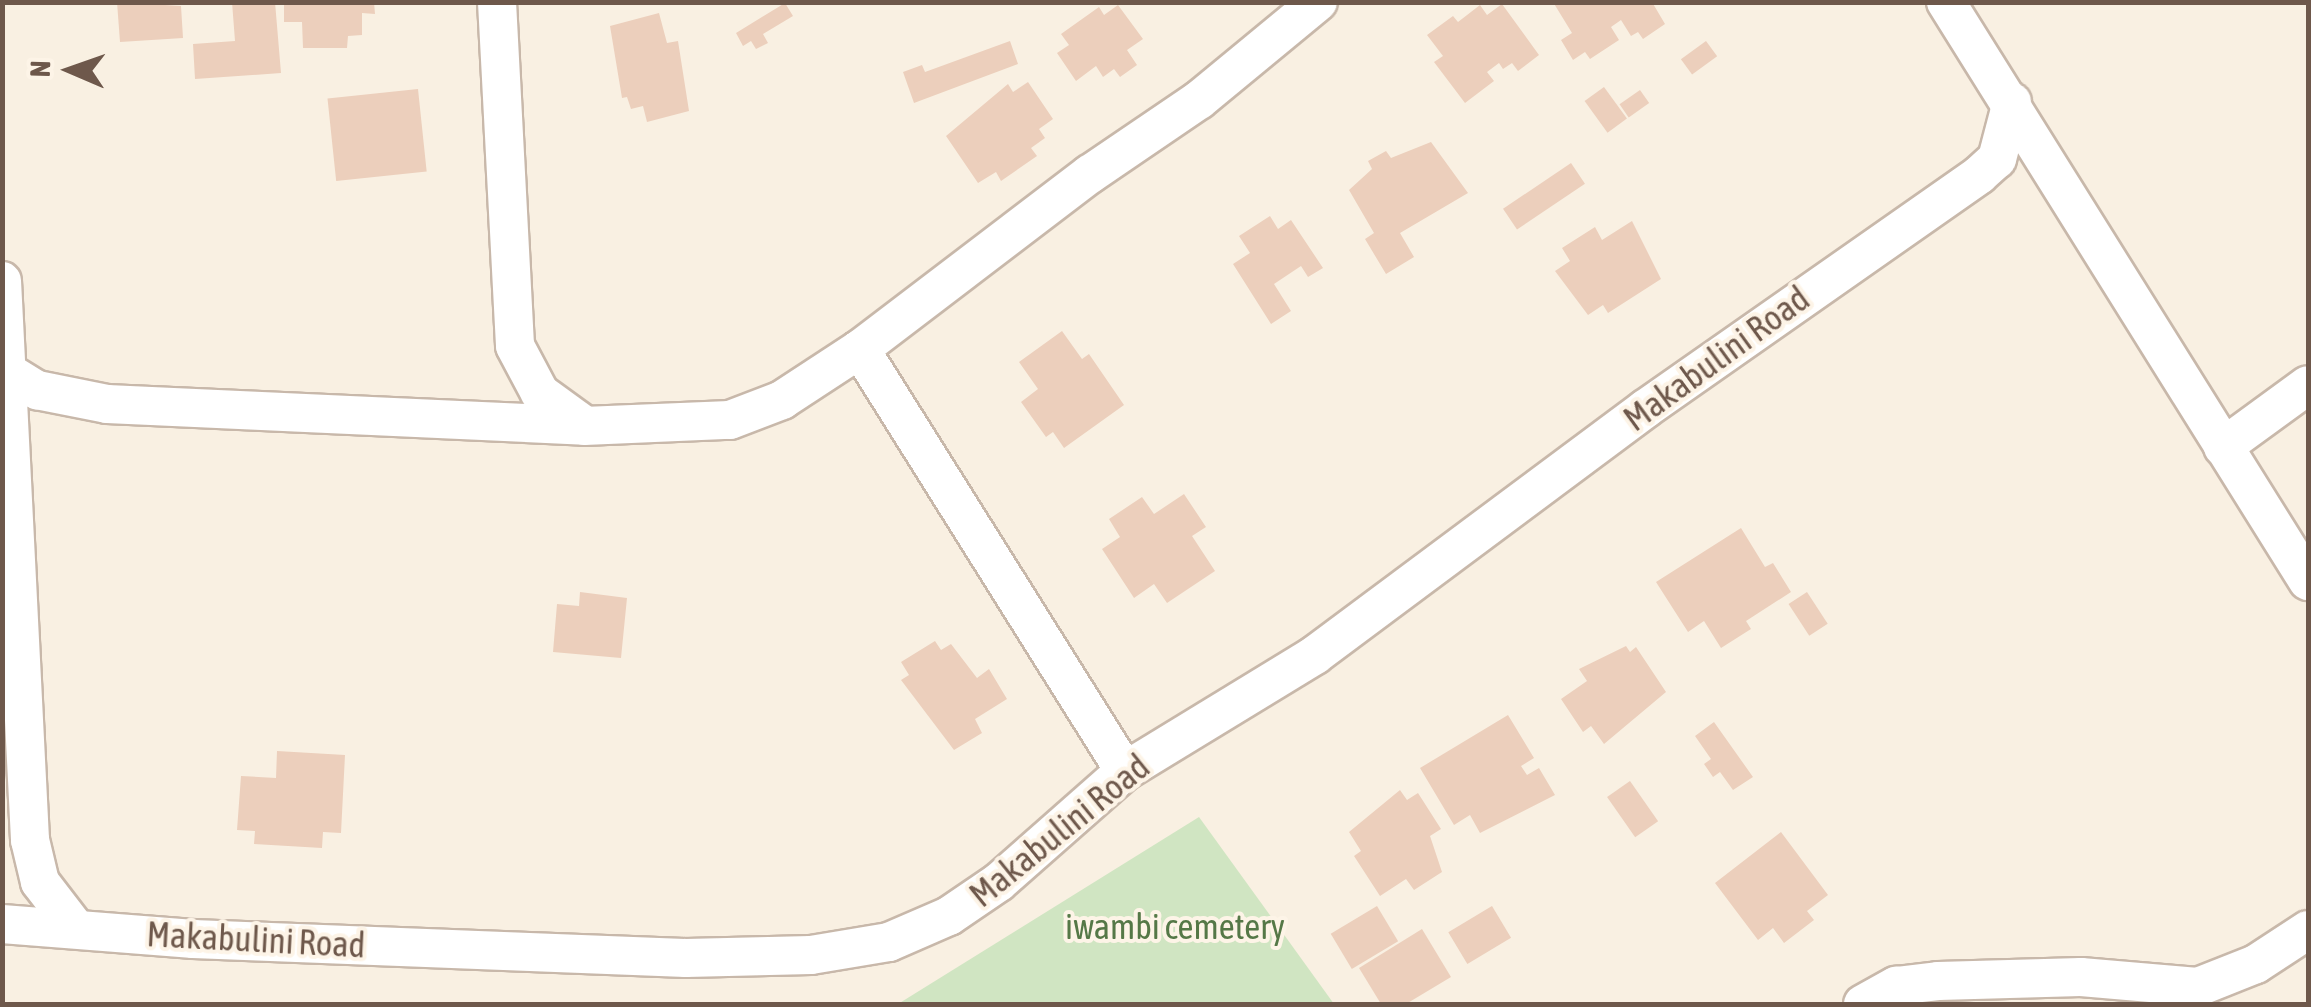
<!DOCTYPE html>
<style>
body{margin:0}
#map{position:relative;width:2311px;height:1007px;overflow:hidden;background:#f9f0e2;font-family:"Asap Condensed",sans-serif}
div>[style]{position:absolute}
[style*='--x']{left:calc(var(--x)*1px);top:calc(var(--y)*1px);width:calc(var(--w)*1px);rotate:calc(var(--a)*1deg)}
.green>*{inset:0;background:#d0e5c2}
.building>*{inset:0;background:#eccfbc;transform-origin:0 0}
.roads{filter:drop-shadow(2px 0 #c8b8aa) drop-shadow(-2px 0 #c8b8aa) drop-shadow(0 2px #c8b8aa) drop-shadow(0 -2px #c8b8aa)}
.street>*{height:38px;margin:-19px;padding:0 19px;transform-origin:19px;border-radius:19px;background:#fff}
span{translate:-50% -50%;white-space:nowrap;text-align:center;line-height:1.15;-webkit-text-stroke:8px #fdf4e7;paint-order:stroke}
.street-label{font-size:35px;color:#6e584b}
.park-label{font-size:35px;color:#557847}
.frame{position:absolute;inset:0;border:5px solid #6e584b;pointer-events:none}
.north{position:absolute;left:20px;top:20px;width:100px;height:100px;-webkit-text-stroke:8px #fdf4e7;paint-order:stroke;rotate:272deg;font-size:28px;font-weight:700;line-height:40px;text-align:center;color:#6e584b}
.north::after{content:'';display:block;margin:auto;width:35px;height:45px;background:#6e584b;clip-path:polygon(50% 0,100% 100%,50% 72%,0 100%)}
</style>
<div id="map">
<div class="green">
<i style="clip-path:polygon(1199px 817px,1334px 1004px,898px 1004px)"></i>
</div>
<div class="building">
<i style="clip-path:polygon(117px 2px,181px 6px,183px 38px,120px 42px)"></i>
<i style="clip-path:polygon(232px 2px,275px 2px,281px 73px,195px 79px,193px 44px,235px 41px)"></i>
<i style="clip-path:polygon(284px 2px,374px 2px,375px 14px,362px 13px,362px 35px,348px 36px,347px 48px,303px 48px,302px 22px,284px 22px)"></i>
<i style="clip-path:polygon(1553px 2px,1652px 2px,1665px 24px,1643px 39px,1638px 32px,1631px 36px,1621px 20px,1611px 27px,1619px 40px,1590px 59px,1585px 52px,1573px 60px,1561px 40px,1572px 33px)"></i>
<i style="clip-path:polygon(785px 3px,793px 16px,763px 34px,768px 43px,756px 49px,751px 41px,743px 46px,736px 33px)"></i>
<i style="clip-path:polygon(1502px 4px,1539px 55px,1518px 71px,1512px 63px,1503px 69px,1499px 63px,1487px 72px,1494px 81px,1465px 103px,1434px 62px,1443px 56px,1427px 35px,1453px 16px,1458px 22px,1480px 5px,1487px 15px)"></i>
<i style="clip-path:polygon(1118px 5px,1143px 39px,1127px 50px,1137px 65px,1120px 77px,1114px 69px,1103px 77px,1096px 66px,1076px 81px,1057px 53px,1069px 45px,1061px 34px,1099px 7px,1104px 15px)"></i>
<i style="clip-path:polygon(659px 13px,667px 43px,678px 41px,689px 111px,647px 122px,643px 106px,631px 109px,627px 97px,622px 98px,610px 26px)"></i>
<i style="clip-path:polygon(1010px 41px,1018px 64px,914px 103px,903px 72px,922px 65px,925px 72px)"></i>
<i style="left:1706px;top:41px;width:19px;height:31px;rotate:54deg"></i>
<i style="clip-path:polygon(1028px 82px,1053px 119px,1039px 129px,1045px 138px,1031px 148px,1037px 156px,1001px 181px,996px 172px,978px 183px,946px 136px,1008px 84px,1013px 92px)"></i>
<i style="left:1604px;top:87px;width:39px;height:24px;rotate:54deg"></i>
<i style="left:418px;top:89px;width:83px;height:91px;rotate:84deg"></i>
<i style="left:1640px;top:90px;width:16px;height:25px;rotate:55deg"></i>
<i style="clip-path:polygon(1431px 142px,1468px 193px,1400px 233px,1414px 257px,1386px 274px,1365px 239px,1374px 233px,1349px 190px,1372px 169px,1368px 161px,1386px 151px,1391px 158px)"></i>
<i style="left:1571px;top:163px;width:25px;height:82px;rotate:56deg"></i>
<i style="clip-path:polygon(1270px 216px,1278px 229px,1291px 220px,1323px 268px,1308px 277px,1301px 266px,1274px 284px,1291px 311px,1271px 324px,1233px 264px,1250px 253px,1239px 236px)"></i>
<i style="clip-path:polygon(1632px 221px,1661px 279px,1608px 313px,1603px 305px,1588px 315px,1555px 271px,1570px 261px,1562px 248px,1595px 227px,1602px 240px)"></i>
<i style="clip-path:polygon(1062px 331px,1082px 359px,1089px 354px,1124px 405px,1064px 448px,1053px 432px,1046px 437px,1021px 402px,1038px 389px,1019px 362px)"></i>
<i style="clip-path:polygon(1184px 494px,1206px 527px,1192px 536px,1215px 571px,1167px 603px,1154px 584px,1134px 598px,1102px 549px,1120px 537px,1109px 519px,1142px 497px,1154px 514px)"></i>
<i style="clip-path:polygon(1741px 528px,1765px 567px,1773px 563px,1791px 592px,1746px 621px,1751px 629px,1721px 648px,1704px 621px,1688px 632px,1656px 582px)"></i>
<i style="clip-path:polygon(580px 592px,627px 598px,621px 658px,553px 652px,557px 604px,579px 606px)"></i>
<i style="left:1807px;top:592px;width:38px;height:22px;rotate:57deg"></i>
<i style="clip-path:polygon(935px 641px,941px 650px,951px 644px,977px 678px,989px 669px,1007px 699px,975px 719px,982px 733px,954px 750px,901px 680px,909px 675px,901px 662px)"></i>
<i style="clip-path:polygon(1626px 646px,1630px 652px,1636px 647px,1666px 692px,1604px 744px,1591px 726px,1583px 732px,1561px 699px,1587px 681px,1579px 669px)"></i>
<i style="clip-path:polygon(1508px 715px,1534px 758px,1521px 766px,1527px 775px,1539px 768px,1555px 795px,1480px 833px,1470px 815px,1454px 825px,1420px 768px)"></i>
<i style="clip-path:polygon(1714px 722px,1753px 777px,1733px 790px,1720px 772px,1713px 777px,1704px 764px,1711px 759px,1695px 736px)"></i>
<i style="clip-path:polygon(277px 751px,345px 755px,341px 833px,323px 832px,322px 848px,254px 844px,255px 831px,237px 830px,241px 776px,276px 778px)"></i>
<i style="left:1630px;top:781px;width:49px;height:28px;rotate:55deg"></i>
<i style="clip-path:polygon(1400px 790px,1407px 800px,1418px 793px,1441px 829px,1430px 836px,1442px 872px,1414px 890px,1406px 879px,1380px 896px,1354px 856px,1361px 851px,1349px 832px)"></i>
<i style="clip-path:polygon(1781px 832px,1828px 895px,1807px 911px,1814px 920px,1784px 943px,1773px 928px,1758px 940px,1715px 883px)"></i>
<i style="left:1377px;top:906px;width:41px;height:54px;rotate:59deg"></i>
<i style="left:1492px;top:906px;width:37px;height:51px;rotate:59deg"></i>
<i style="clip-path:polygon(1422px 929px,1451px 977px,1406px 1004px,1381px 1004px,1359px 968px)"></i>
</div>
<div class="roads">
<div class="street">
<i style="--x:497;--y:2;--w:344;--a:87"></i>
<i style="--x:515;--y:346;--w:53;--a:62"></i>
<i style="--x:540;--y:393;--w:54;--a:36"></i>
<i style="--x:1946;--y:2;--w:683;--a:57.99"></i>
<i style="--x:2;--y:281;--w:560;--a:87.13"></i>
<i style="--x:30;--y:840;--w:43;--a:76.6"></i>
<i style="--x:40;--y:882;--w:59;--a:52.5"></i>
<i style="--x:860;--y:349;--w:498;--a:57.9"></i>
<i style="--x:11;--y:374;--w:31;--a:32"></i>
<i style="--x:37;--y:390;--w:71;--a:11.3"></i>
<i style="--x:107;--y:404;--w:478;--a:2.6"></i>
<i style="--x:584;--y:426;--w:146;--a:-2.4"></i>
<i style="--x:730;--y:420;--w:56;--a:-21"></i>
<i style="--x:782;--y:400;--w:93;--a:-33.2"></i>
<i style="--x:860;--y:349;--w:289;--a:-37.3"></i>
<i style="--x:1090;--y:174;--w:132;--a:-34.2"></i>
<i style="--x:1199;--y:100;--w:154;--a:-39.5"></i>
<i style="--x:2223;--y:447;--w:105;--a:-36.1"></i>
<i style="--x:2;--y:924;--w:192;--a:4.5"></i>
<i style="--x:193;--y:939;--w:493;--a:2.2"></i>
<i style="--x:686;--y:958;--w:125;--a:-1.4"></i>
<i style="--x:811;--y:955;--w:79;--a:-9.5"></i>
<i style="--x:889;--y:942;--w:65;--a:-23.4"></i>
<i style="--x:949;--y:916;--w:60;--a:-34.2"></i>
<i style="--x:999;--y:882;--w:168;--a:-41.4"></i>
<i style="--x:1125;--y:771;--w:223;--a:-31.4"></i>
<i style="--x:1315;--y:655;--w:412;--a:-36.7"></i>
<i style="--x:1645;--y:409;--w:408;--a:-35"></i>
<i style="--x:1979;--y:175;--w:24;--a:-42"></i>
<i style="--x:1997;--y:159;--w:59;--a:-75.3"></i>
<i style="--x:1863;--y:1004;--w:38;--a:-29"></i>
<i style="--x:1896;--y:986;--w:42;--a:-6.8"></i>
<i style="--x:1938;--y:981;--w:143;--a:-1.6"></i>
<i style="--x:2081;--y:977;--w:117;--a:4.9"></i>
<i style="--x:2198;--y:987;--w:62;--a:-21.6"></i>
<i style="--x:2256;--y:964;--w:62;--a:-33.2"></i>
</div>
</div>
<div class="street-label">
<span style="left:1716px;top:358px;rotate:-36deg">Makabulini Road</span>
<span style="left:1059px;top:830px;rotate:-39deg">Makabulini Road</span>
<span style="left:256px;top:939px;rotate:3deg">Makabulini Road</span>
</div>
<div class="park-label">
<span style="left:1175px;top:926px">iwambi cemetery</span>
</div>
<div class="frame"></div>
<div class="north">N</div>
</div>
